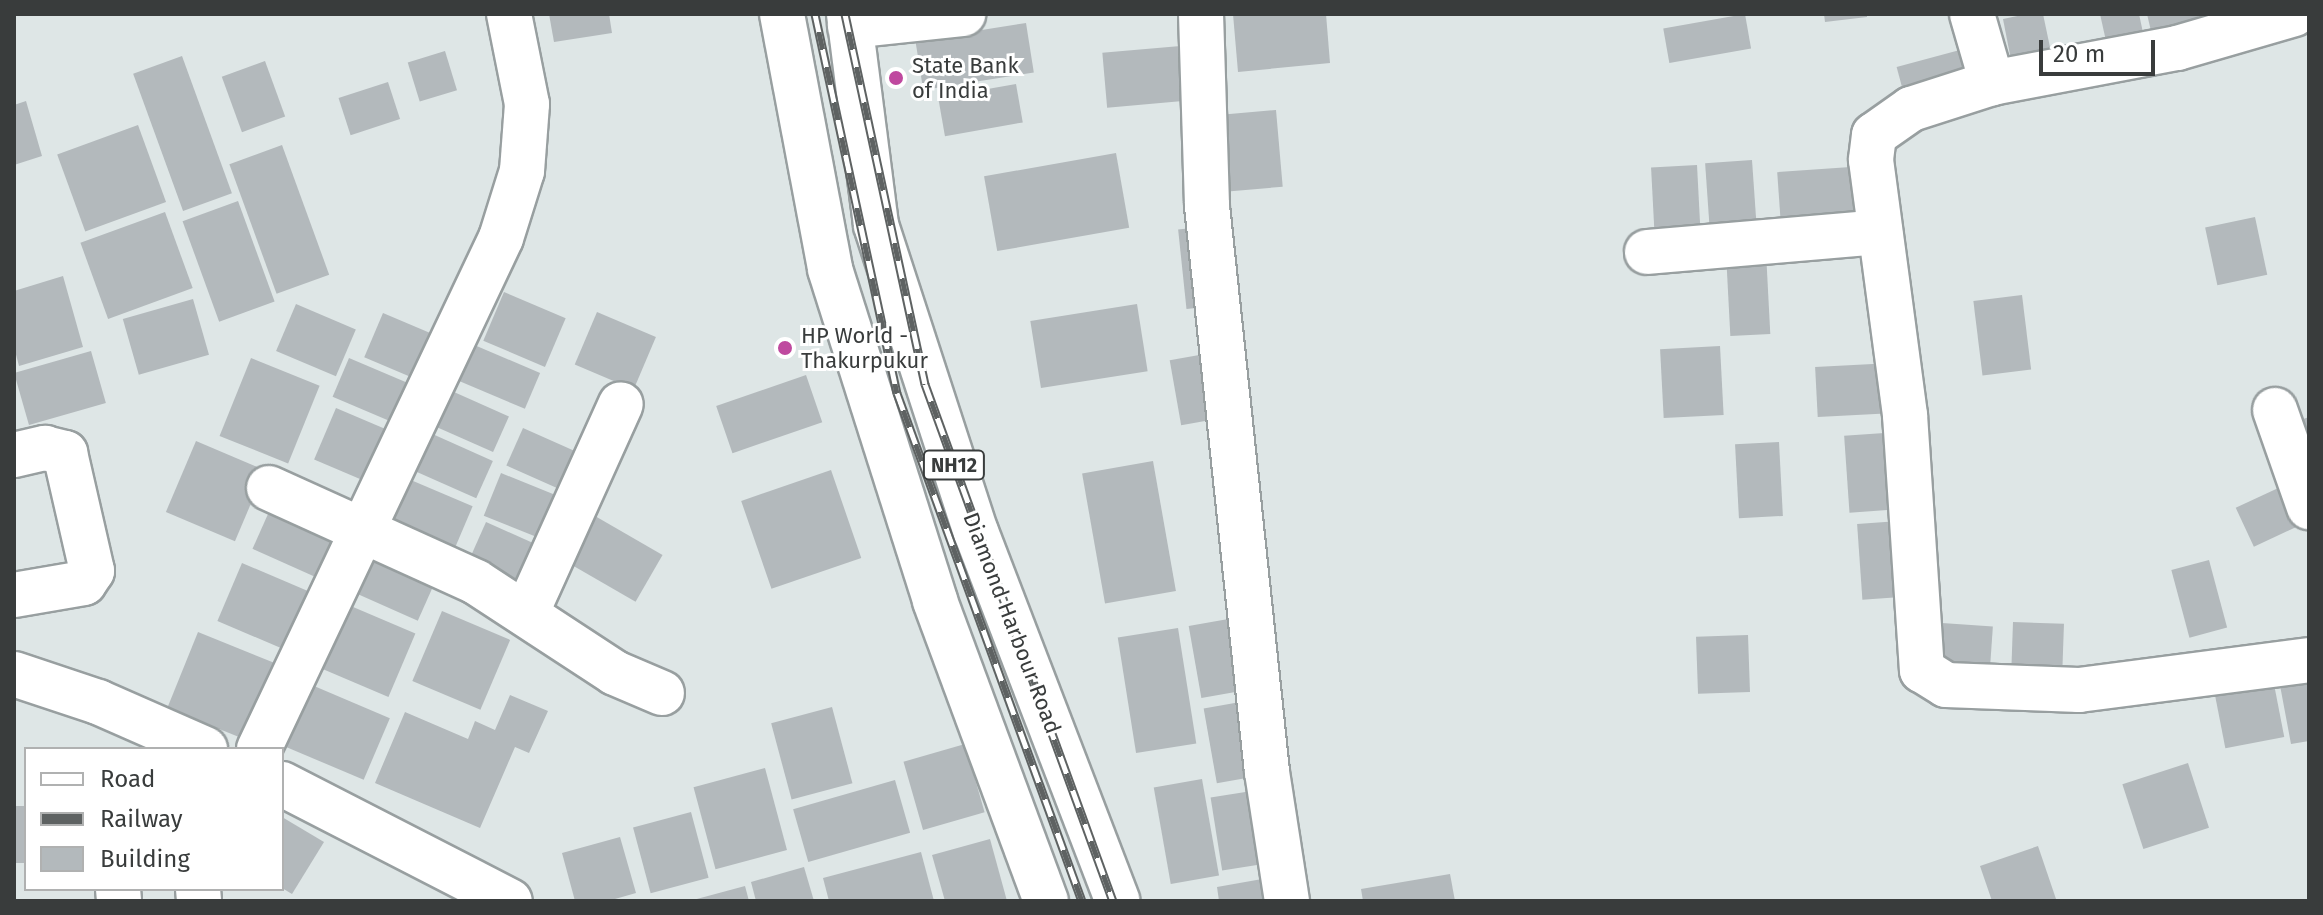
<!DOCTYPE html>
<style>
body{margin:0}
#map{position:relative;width:2323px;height:915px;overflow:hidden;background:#dee6e6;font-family:"Fira Sans",sans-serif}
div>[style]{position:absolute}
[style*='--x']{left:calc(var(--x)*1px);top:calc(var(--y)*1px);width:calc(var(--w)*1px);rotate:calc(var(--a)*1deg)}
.building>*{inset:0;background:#b3b9bc;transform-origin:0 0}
.roads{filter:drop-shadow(2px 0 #989fa0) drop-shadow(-2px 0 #989fa0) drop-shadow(0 2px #989fa0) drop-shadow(0 -2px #989fa0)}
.minor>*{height:44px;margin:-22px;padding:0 22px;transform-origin:22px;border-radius:22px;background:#fff}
.highway>*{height:44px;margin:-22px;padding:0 22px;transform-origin:22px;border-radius:22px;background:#fff}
.rail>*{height:9px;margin-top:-4.5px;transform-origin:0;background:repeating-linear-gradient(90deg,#fff 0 18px,#5e6262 0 36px);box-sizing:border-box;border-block:2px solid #5e6262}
.dots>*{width:22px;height:22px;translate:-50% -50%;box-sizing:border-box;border:4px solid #fff;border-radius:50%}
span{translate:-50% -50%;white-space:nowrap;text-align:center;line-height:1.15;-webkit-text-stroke:6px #fff;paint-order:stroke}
.shield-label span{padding:2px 6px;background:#fff;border:2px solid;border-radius:6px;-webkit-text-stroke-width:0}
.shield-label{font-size:20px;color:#393c3c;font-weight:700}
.poi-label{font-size:22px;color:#393c3c}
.left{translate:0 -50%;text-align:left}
.street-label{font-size:22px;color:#393c3c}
.frame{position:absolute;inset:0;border:16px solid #393c3c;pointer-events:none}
.legend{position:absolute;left:24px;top:747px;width:260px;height:144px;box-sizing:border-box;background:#fff;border:2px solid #b0b1b1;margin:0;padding:10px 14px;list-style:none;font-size:24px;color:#393c3c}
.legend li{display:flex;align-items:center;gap:16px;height:40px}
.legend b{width:40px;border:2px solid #b0b1b1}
.scale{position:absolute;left:2039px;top:40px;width:116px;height:36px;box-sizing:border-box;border:4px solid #393c3c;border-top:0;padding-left:10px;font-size:24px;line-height:28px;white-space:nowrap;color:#393c3c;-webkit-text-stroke:6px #fff;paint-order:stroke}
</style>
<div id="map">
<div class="building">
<i style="clip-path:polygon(549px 14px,609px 14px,612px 33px,554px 42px)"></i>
<i style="clip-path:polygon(1233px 14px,1326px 14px,1330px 63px,1238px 72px)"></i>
<i style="left:1745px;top:14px;width:35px;height:83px;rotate:80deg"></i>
<i style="clip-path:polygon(1824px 14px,1867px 14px,1867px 17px,1825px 22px)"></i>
<i style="clip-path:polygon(2027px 14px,2043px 14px,2051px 52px,2011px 60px,2003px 19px)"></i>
<i style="clip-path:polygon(2100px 14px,2139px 14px,2145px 42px,2108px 50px)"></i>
<i style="clip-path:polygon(2147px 14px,2198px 14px,2202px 39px,2155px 48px)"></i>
<i style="left:1026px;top:23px;width:50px;height:112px;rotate:81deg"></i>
<i style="left:1192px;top:45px;width:55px;height:90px;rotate:85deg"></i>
<i style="left:1971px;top:47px;width:34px;height:77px;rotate:75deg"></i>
<i style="left:445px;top:51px;width:41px;height:39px;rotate:73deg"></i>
<i style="left:182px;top:56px;width:146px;height:52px;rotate:70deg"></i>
<i style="left:265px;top:61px;width:59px;height:46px;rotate:70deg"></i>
<i style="left:388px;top:82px;width:39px;height:52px;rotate:72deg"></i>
<i style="left:1016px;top:84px;width:39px;height:79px;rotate:80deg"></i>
<i style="clip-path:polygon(26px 101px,42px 156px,14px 165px,14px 105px)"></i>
<i style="left:1276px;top:110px;width:77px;height:55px;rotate:85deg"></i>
<i style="left:138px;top:125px;width:82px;height:86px;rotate:70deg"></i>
<i style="left:282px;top:145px;width:138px;height:56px;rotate:70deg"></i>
<i style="left:1116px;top:153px;width:76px;height:134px;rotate:80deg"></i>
<i style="left:1752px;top:160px;width:73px;height:47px;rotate:86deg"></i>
<i style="left:1697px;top:165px;width:71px;height:46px;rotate:87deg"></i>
<i style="left:1865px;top:166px;width:57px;height:88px;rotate:86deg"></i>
<i style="left:238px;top:201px;width:107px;height:59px;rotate:70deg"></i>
<i style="left:165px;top:212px;width:81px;height:90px;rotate:70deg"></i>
<i style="left:2255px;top:217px;width:59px;height:51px;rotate:78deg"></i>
<i style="left:1202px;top:227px;width:80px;height:24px;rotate:84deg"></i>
<i style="left:1766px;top:252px;width:82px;height:40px;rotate:87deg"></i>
<i style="clip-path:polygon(63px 276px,83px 347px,19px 366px,14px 347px,14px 291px)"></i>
<i style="left:504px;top:292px;width:67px;height:53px;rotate:23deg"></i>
<i style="left:2022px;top:295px;width:75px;height:49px;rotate:83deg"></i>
<i style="left:193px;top:299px;width:58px;height:73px;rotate:74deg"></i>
<i style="left:296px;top:304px;width:65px;height:51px;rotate:23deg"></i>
<i style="left:1137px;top:304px;width:68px;height:108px;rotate:81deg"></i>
<i style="left:597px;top:312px;width:64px;height:57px;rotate:23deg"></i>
<i style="left:383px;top:313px;width:66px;height:48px;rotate:23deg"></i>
<i style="left:472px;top:344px;width:74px;height:39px;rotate:23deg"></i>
<i style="left:1720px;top:346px;width:69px;height:60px;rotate:87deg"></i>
<i style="left:91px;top:351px;width:54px;height:80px;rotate:74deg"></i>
<i style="left:1216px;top:352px;width:66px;height:47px;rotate:80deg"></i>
<i style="left:251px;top:358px;width:74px;height:84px;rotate:22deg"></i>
<i style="left:349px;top:358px;width:78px;height:42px;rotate:23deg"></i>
<i style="left:1892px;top:363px;width:50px;height:77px;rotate:87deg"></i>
<i style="left:806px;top:375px;width:50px;height:95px;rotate:71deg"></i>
<i style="left:445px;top:388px;width:70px;height:39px;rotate:24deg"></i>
<i style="left:336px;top:408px;width:62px;height:56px;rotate:23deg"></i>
<i style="clip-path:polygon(2309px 417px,2309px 467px,2292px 423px)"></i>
<i style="left:523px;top:428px;width:72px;height:41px;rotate:24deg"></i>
<i style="left:428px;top:432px;width:71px;height:41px;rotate:24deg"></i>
<i style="left:1899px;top:432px;width:77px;height:55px;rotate:86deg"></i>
<i style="left:196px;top:441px;width:75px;height:77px;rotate:23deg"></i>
<i style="left:1779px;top:442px;width:74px;height:44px;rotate:87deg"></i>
<i style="left:1153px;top:461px;width:132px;height:72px;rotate:80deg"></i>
<i style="left:831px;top:470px;width:93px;height:95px;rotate:71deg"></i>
<i style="left:501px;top:473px;width:74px;height:46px;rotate:22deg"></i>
<i style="left:399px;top:475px;width:80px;height:53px;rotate:23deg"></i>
<i style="left:2291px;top:482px;width:43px;height:61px;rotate:65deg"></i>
<i style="left:272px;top:505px;width:80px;height:48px;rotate:24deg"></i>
<i style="left:595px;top:516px;width:78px;height:54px;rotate:30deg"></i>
<i style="left:1899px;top:521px;width:76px;height:42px;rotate:86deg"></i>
<i style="left:486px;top:522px;width:60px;height:47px;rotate:24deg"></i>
<i style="left:369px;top:541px;width:77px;height:53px;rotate:24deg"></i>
<i style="left:2209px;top:560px;width:70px;height:39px;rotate:75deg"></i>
<i style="left:242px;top:563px;width:76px;height:63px;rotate:23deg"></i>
<i style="left:339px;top:601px;width:83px;height:69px;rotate:23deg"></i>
<i style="left:442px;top:611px;width:74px;height:76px;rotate:23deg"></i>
<i style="left:1234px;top:618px;width:73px;height:46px;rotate:80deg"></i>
<i style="left:2013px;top:622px;width:51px;height:46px;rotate:2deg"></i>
<i style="left:1942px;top:623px;width:51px;height:51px;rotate:4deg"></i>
<i style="left:1178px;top:628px;width:117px;height:61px;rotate:81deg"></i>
<i style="left:198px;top:632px;width:84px;height:82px;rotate:22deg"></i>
<i style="left:1748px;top:635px;width:57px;height:52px;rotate:88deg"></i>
<i style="clip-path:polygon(2309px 674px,2309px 741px,2291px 744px,2279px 680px)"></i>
<i style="left:2273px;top:679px;width:59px;height:60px;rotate:79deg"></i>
<i style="left:307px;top:683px;width:90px;height:67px;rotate:23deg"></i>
<i style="clip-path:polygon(510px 695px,548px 711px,529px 753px,515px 747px,480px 828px,375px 783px,405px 712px,468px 739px,475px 721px,495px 730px)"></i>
<i style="left:1246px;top:701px;width:76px;height:43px;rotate:80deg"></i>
<i style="left:832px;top:707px;width:79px;height:63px;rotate:75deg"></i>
<i style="left:965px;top:744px;width:71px;height:64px;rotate:74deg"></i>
<i style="left:2188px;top:763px;width:68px;height:69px;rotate:72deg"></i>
<i style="left:765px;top:768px;width:85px;height:74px;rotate:75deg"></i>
<i style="left:1202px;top:779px;width:98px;height:49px;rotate:80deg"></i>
<i style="left:895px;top:780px;width:55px;height:106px;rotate:74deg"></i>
<i style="left:1258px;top:790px;width:74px;height:48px;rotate:81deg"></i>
<i style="left:26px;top:806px;width:57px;height:12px;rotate:90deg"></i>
<i style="left:691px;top:812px;width:68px;height:60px;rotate:75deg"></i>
<i style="clip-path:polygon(282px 817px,324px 842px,292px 894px,282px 888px)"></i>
<i style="clip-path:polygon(620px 837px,636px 893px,608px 901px,575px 901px,562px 853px)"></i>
<i style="clip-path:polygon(990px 839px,1007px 901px,945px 901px,932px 855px)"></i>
<i style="clip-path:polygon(2038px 846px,2056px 899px,1992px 901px,1980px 866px)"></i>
<i style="clip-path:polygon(921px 852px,934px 901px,829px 901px,823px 878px)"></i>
<i style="clip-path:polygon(804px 867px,814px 901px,756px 901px,751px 882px)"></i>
<i style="clip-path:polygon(1450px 874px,1455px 901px,1363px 901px,1361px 889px)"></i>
<i style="clip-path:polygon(1273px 877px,1277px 901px,1219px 901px,1217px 887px)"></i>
<i style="clip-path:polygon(745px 886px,749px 901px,693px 901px,693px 900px)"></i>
</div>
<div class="roads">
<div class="minor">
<i style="--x:1201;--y:14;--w:192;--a:88.2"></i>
<i style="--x:1207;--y:206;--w:569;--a:83.95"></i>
<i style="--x:1267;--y:772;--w:131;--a:81.2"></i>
<i style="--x:1972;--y:14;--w:72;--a:73.8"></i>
<i style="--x:2294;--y:14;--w:122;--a:163.8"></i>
<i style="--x:2177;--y:48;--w:188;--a:169.3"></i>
<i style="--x:1992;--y:83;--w:85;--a:162.2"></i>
<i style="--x:1911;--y:109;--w:45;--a:144.9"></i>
<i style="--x:1874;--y:135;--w:25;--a:97"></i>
<i style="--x:1871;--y:160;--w:257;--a:82.4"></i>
<i style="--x:1905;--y:415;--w:256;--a:86.2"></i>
<i style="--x:1922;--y:670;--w:28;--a:32"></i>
<i style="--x:1946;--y:685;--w:133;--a:2.2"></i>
<i style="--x:2079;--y:690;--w:232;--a:-7.4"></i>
<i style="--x:850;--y:26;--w:114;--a:-6.1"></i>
<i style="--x:1647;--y:252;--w:234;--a:-4.9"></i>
<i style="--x:2275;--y:410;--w:103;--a:70.7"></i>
<i style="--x:14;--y:455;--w:32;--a:-13"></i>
<i style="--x:45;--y:448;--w:21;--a:14"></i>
<i style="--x:65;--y:453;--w:121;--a:77.1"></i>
<i style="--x:92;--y:571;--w:14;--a:124"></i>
<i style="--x:84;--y:583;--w:71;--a:170.3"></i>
<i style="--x:269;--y:488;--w:227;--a:24.4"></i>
<i style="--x:476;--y:582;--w:166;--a:33.2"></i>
<i style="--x:615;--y:673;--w:51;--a:23.1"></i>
<i style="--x:526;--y:614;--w:230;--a:-65.7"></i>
<i style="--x:14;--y:674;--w:89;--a:18.4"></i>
<i style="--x:98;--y:702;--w:117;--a:23.7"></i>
<i style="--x:259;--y:749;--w:565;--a:-64.66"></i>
<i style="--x:501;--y:238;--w:70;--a:-72.6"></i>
<i style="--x:522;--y:171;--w:67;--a:-85.7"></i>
<i style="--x:527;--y:104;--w:92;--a:-101.3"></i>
<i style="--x:282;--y:784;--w:256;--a:27.2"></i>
<i style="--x:118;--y:889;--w:12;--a:85"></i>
<i style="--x:198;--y:889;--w:12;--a:85"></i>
</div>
<div class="highway">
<i style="--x:782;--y:14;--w:259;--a:79.3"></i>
<i style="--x:830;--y:269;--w:348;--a:72.4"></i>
<i style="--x:935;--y:601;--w:320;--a:69.7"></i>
<i style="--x:849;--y:14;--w:213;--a:82.7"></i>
<i style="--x:876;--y:225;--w:323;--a:72"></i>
<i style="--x:976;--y:532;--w:395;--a:69"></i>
</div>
</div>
<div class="rail">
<i style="--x:815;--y:14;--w:388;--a:77.8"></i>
<i style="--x:897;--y:393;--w:541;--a:69.99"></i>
<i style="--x:845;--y:14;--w:379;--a:77.8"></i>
<i style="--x:925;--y:384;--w:550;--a:70.02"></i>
</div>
<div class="dots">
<i style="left:896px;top:78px;background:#bf499f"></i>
<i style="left:785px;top:348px;background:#bf499f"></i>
</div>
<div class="shield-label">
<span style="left:954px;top:465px">NH12</span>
</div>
<div class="poi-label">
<span class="left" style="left:912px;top:78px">State Bank<br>of India</span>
<span class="left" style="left:801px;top:348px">HP World -<br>Thakurpukur</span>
</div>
<div class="street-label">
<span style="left:1012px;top:623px;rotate:69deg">Diamond Harbour Road</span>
</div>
<div class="frame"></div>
<ul class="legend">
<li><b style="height:10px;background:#fff"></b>Road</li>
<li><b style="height:10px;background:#5e6262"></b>Railway</li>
<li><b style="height:22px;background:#b3b9bc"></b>Building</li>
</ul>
<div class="scale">20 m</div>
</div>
